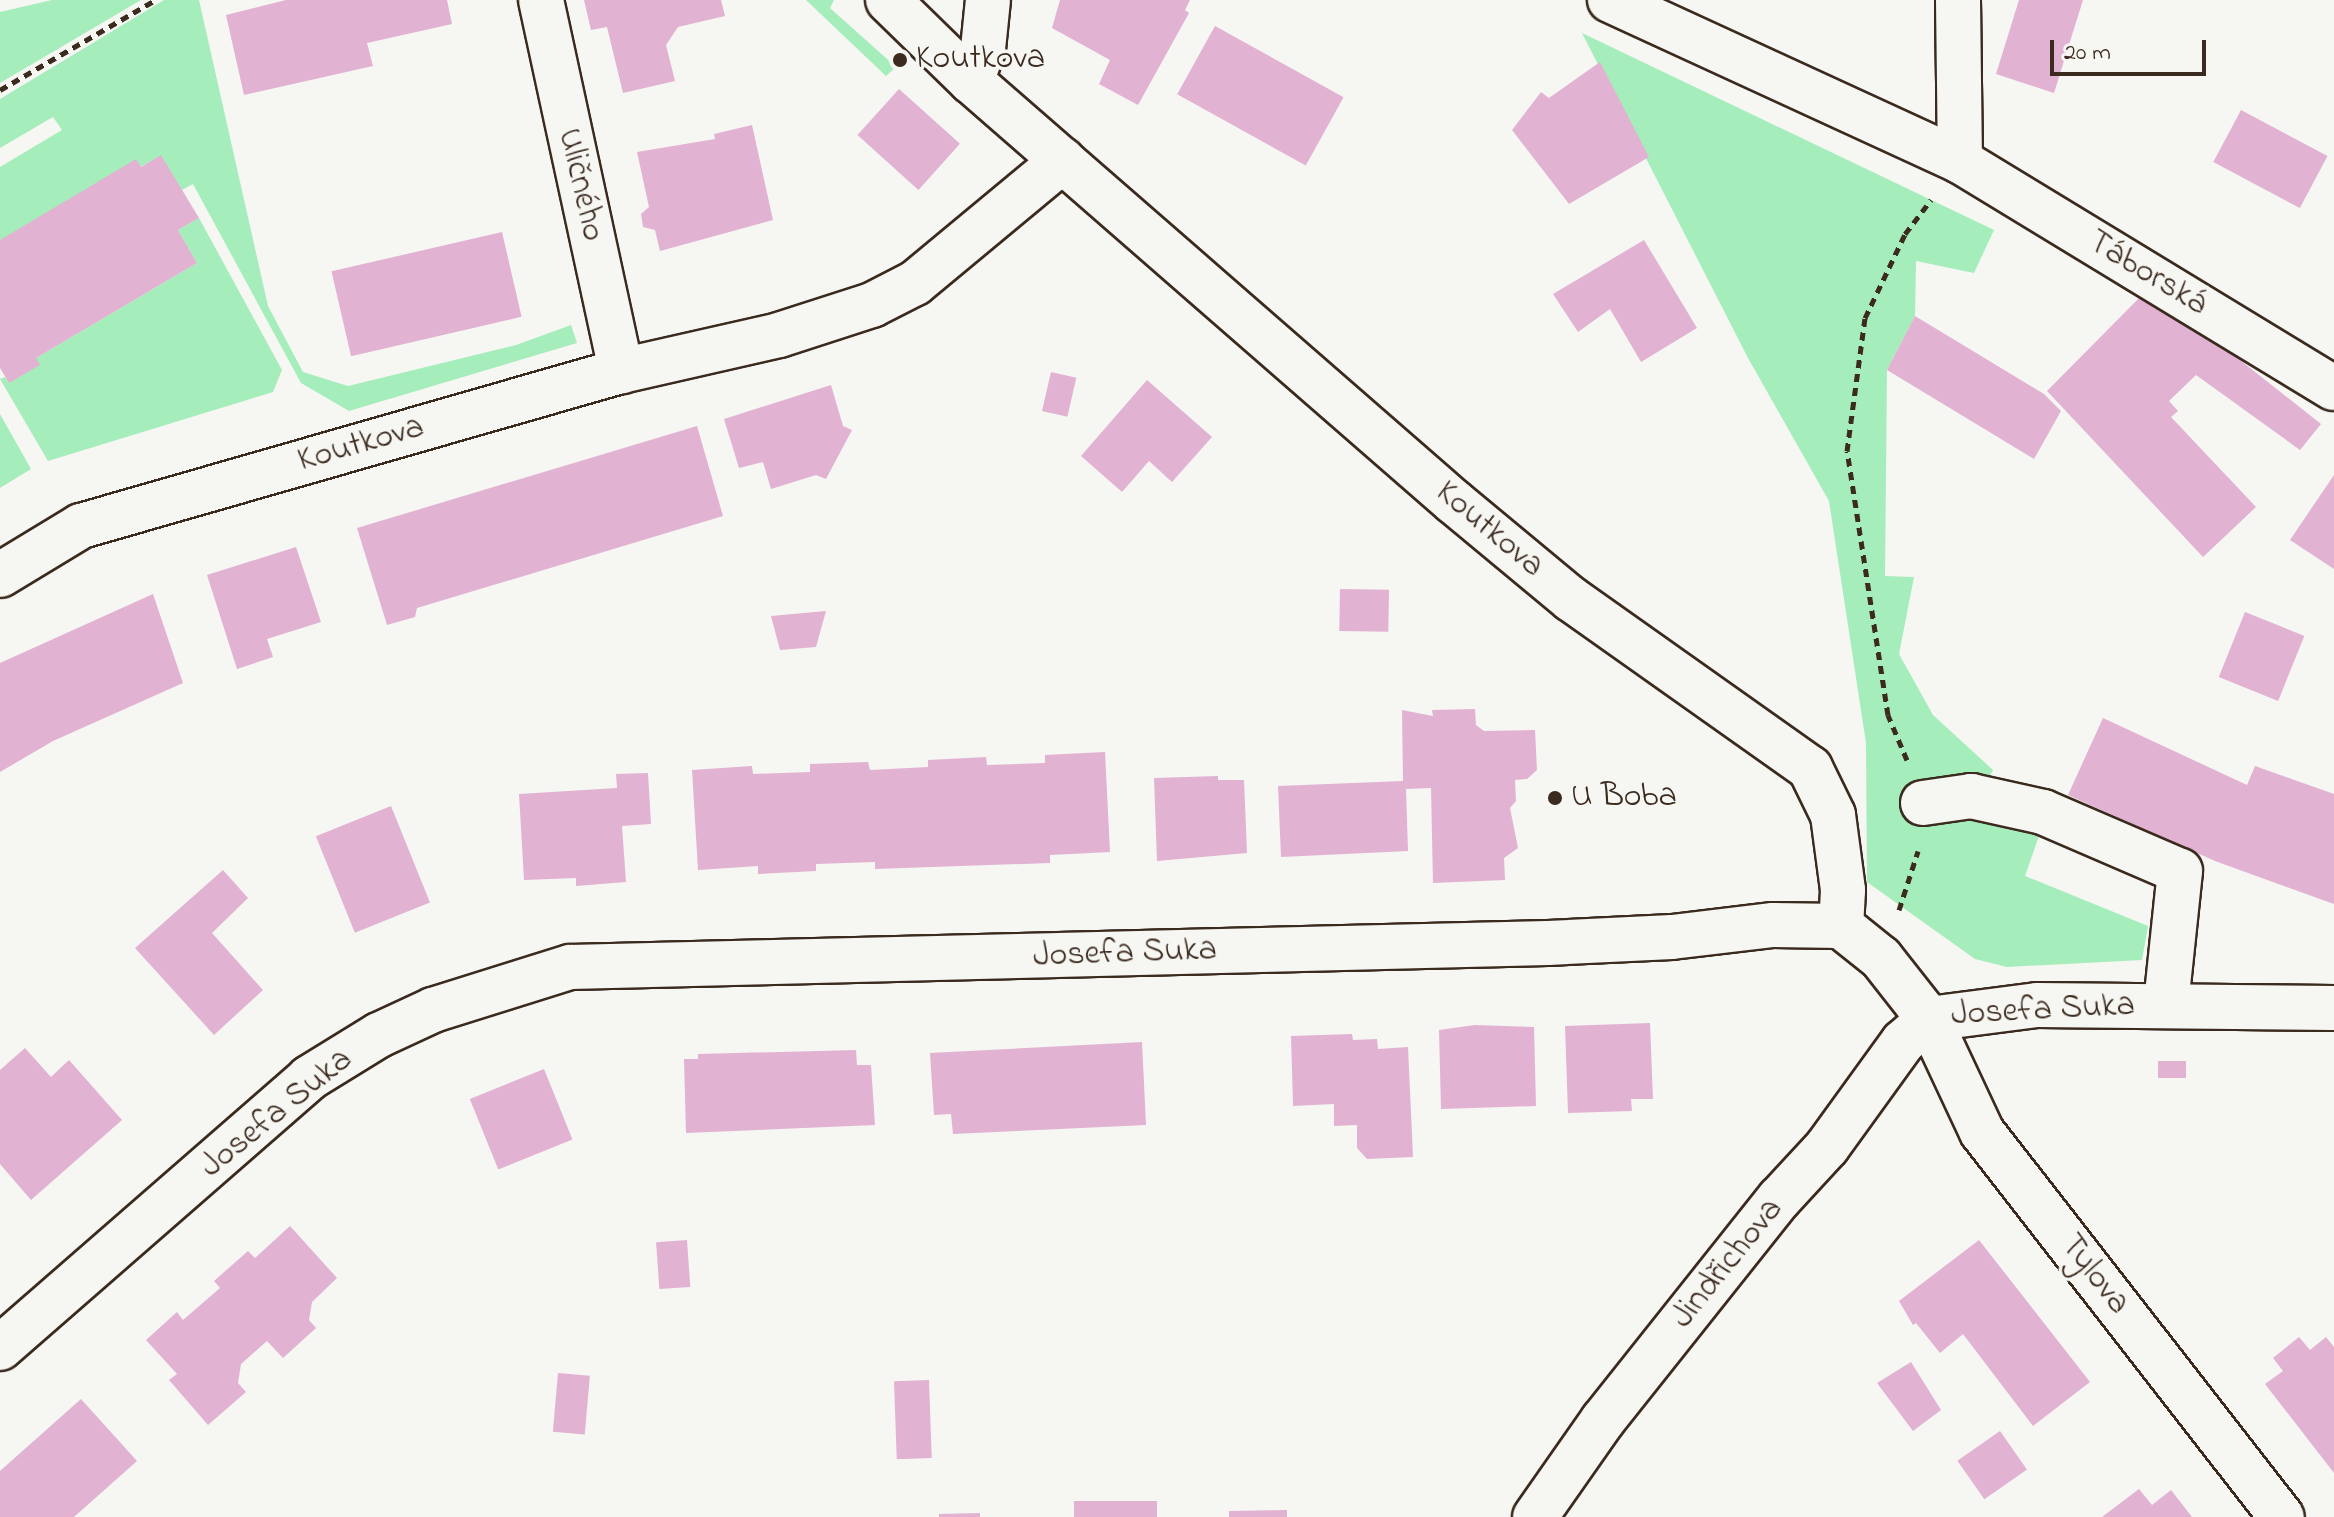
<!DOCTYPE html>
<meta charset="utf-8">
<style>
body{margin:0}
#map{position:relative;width:2334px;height:1517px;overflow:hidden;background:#f6f6f2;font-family:"Indie Flower",sans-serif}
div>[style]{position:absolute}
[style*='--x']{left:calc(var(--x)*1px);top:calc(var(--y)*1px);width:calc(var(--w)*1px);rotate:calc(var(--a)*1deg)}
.green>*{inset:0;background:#a5edbb}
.building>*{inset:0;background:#e2b2d3;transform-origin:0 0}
.path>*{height:5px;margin-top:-2.5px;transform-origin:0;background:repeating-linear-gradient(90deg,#3b2a1e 0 8px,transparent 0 14px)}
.roads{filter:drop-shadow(2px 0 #3b2a1e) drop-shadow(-2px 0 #3b2a1e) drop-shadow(0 2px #3b2a1e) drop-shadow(0 -2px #3b2a1e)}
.minor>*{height:44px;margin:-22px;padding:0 22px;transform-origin:22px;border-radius:22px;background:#f6f6f2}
.dots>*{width:22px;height:22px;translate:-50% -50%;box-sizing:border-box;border:4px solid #f6f6f2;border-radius:50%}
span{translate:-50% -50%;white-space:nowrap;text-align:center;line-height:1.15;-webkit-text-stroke:7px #f6f6f2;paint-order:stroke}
.poi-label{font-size:34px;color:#3b2a1e}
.left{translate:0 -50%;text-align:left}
.street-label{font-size:34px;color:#3b2a1e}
.scale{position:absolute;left:2050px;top:40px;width:156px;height:36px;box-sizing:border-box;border:4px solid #3b2a1e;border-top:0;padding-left:10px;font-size:24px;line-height:28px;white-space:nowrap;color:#3b2a1e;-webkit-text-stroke:6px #f6f6f2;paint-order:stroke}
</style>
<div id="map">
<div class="green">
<i style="clip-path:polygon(52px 0,141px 0,0 83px,0 12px)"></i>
<i style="clip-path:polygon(164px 0,199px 0,268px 306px,303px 372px,348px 386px,516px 345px,571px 325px,577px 343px,349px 411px,301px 383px,193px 184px,182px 190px,161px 156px,0 240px,0 167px,62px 130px,53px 117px,0 148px,0 99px)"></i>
<i style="clip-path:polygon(806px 0,834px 0,830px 8px,896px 67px,886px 76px)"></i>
<i style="clip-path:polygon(1582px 33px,1994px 230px,1974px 273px,1916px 261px,1915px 316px,1887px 370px,1885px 576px,1914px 577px,1899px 654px,1933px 715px,1993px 770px,1981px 792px,2041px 830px,2025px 876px,2148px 926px,2142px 960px,2007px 967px,1975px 959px,1867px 882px,1866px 743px,1829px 501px,1748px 358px)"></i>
<i style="clip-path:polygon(199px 218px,282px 370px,273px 392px,48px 461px,0 379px,5px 377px,9px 383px,36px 358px,197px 263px,178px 230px)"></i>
<i style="clip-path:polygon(0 414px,31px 469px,0 488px)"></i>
</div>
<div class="building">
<i style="clip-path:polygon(286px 0,447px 0,452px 24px,367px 43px,373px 66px,244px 95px,226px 15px)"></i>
<i style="clip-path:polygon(584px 0,721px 0,725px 16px,678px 27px,666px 45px,675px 81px,623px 93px,607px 27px,591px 30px)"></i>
<i style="clip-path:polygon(1060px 0,1190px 0,1185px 10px,1189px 13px,1138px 105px,1099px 84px,1110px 60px,1052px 28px)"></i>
<i style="clip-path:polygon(2019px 0,2083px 0,2054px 93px,1996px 74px)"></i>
<i style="left:1215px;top:26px;width:147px;height:78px;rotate:29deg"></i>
<i style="clip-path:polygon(1600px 62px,1649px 157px,1569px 204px,1512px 130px,1541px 92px,1549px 98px)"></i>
<i style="left:899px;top:89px;width:82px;height:62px;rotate:42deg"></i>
<i style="left:2241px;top:110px;width:98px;height:59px;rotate:28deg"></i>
<i style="clip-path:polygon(752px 125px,773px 220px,660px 251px,655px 230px,643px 227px,641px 214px,649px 207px,637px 152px,715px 139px,714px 134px)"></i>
<i style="clip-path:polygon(161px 155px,199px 218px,178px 230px,197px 263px,36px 358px,40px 365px,9px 383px,0 368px,0 240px,136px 159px,141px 167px)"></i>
<i style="left:502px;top:232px;width:87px;height:175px;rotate:77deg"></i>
<i style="clip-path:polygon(1644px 240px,1697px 328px,1641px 362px,1610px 309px,1578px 332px,1553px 294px)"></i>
<i style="clip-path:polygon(2149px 288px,2321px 424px,2300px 450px,2196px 375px,2169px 401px,2178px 411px,2171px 417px,2256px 507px,2203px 557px,2047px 391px)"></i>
<i style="clip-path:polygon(1915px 316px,2044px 394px,2061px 411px,2034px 459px,1887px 370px)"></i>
<i style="left:1051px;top:372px;width:26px;height:40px;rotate:13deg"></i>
<i style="clip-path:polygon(1147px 380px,1212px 437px,1172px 482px,1149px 461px,1122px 492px,1081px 456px)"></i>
<i style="clip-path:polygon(831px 385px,843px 426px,852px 430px,826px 479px,816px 475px,771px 489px,763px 462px,739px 468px,724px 419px)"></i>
<i style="clip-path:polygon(697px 426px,723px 516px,417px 608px,415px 617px,387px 625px,357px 528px)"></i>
<i style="clip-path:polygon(2334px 475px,2334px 569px,2290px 540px)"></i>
<i style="clip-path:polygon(296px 547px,321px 622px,267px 639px,273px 657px,237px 669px,207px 575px)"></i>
<i style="left:1340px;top:589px;width:49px;height:42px;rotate:1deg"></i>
<i style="clip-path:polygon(153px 594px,183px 683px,53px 741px,0 772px,0 663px)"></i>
<i style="clip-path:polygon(826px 611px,816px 647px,780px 650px,771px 616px)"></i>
<i style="left:2245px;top:612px;width:64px;height:70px;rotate:22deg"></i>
<i style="clip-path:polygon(1475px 709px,1476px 725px,1484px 731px,1535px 730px,1537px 770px,1527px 779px,1515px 780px,1516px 801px,1510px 808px,1518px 848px,1504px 858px,1505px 880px,1433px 883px,1431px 788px,1406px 789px,1408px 851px,1281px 857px,1278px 786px,1403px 781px,1402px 710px,1433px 716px,1432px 710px)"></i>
<i style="clip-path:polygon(2103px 718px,2247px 785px,2255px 766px,2334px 794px,2334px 904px,2215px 861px,2068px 795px)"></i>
<i style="clip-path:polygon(1105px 752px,1110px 852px,1050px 855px,1050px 863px,875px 869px,875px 862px,816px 864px,816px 871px,758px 874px,758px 866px,698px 870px,692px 770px,752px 766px,753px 774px,810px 772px,810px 764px,868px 762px,870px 770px,928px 767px,928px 760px,986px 757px,987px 765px,1045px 763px,1045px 755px)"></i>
<i style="clip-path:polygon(648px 773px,651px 824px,622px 826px,626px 882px,576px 886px,576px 878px,524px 880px,519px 794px,617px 788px,616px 774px)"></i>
<i style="clip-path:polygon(1218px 776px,1218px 780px,1244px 780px,1247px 853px,1157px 861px,1154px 778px)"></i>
<i style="left:391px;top:806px;width:104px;height:81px;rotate:68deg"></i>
<i style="clip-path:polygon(223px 870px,248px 898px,212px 933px,263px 990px,214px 1035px,135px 948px)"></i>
<i style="clip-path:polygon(1650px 1023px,1653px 1099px,1631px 1099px,1632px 1111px,1568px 1113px,1565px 1026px)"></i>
<i style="clip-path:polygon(1475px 1025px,1534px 1027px,1536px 1106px,1441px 1109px,1439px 1030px)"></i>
<i style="clip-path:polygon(1352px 1034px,1353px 1040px,1377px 1039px,1378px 1049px,1408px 1047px,1413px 1157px,1367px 1159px,1357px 1148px,1357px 1125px,1334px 1126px,1334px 1104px,1293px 1106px,1291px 1036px)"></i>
<i style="clip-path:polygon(1142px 1042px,1146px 1125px,953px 1134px,951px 1114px,934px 1115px,930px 1053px)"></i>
<i style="clip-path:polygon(25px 1048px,51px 1077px,69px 1060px,122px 1120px,31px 1200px,0 1164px,0 1070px)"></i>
<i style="clip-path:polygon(856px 1050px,857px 1065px,871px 1065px,875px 1125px,686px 1133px,684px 1059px,698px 1059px,698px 1054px)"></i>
<i style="left:2186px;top:1061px;width:17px;height:28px;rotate:90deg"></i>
<i style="left:544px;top:1069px;width:76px;height:80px;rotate:68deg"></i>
<i style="clip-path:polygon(290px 1226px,337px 1278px,312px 1302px,309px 1320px,316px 1328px,283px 1358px,267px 1341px,241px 1364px,238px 1383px,246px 1392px,208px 1425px,169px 1380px,177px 1374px,146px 1340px,177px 1312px,183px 1320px,220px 1288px,214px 1281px,248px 1251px,255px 1258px)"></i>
<i style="left:687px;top:1240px;width:47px;height:31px;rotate:86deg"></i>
<i style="clip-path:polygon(1979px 1240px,2090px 1382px,2033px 1426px,1963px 1334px,1940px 1353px,1916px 1323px,1913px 1325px,1899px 1301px)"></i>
<i style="clip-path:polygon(2299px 1337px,2310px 1350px,2326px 1337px,2334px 1347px,2334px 1473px,2265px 1384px,2283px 1371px,2273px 1358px)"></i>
<i style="clip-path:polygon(1911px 1362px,1941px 1410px,1913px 1431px,1877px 1383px)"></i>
<i style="left:558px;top:1373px;width:32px;height:59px;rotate:5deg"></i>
<i style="left:929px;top:1380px;width:78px;height:35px;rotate:88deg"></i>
<i style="clip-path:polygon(81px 1399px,137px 1461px,74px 1517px,0 1517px,0 1471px)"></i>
<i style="left:2000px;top:1431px;width:47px;height:52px;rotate:55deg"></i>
<i style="clip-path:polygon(2139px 1489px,2152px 1505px,2171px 1490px,2192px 1517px,2102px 1517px)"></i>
<i style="left:1157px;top:1501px;width:16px;height:83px;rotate:90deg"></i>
<i style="clip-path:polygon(1287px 1510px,1287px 1517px,1229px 1517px,1229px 1511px)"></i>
<i style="clip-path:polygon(980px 1513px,980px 1517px,939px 1517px,939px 1514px)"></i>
</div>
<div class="path">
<i style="--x:0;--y:90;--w:179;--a:-30.1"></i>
<i style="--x:1907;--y:760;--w:49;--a:-112.9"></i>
<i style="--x:1888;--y:715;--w:267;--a:-98.8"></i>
<i style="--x:1847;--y:451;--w:134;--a:-82.3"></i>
<i style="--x:1865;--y:318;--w:93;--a:-64.5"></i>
<i style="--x:1905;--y:234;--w:43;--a:-52.6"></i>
<i style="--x:1899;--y:910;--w:62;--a:-72.1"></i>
</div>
<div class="roads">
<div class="minor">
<i style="--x:541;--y:0;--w:380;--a:77.8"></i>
<i style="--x:888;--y:0;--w:116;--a:44.3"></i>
<i style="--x:971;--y:81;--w:641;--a:41.08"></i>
<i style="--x:1454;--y:502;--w:152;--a:39.7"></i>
<i style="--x:1571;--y:599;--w:293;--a:35.3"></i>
<i style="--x:1810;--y:768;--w:52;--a:63.9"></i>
<i style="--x:1833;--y:815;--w:76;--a:82.4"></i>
<i style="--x:1843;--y:890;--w:36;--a:93"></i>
<i style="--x:1610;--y:0;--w:385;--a:24.7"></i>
<i style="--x:1960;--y:161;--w:437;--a:31.3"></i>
<i style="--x:1958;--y:0;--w:161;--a:89.3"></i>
<i style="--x:971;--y:81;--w:34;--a:-69"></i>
<i style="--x:983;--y:49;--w:49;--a:-84.2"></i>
<i style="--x:0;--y:575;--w:95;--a:-31.2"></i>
<i style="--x:81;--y:526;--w:562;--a:-16.02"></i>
<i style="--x:621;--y:371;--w:162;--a:-12.8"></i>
<i style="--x:779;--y:335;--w:98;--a:-17.9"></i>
<i style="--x:872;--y:305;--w:48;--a:-27.1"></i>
<i style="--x:915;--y:283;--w:192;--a:-39.7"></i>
<i style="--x:1923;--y:803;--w:49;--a:-8.3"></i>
<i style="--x:1971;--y:796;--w:74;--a:12.5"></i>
<i style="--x:2043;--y:812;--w:149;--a:23.3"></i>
<i style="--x:2180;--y:871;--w:135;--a:96"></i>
<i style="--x:1929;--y:1019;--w:109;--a:-7.4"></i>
<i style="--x:2037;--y:1005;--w:297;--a:0.6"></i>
<i style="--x:0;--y:1348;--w:410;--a:-41.1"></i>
<i style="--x:309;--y:1078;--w:82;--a:-31.6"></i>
<i style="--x:379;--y:1035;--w:60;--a:-24.8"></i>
<i style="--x:433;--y:1010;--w:144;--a:-17.4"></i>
<i style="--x:570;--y:967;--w:978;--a:-1.41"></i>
<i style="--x:1548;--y:943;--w:124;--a:-2.8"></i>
<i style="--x:1672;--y:937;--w:102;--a:-6.8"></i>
<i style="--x:1773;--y:925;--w:68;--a:0.8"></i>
<i style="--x:1841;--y:926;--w:51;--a:38.7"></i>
<i style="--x:1881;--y:958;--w:78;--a:51.8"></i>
<i style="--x:1929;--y:1019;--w:125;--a:64.9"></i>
<i style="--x:1982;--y:1132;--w:488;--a:52.1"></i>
<i style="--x:1535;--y:1517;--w:118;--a:-55"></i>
<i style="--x:1603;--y:1420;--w:283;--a:-51.5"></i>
<i style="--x:1779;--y:1199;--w:71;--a:-47.3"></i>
<i style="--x:1827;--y:1147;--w:130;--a:-54.1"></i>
<i style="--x:1903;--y:1042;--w:35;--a:-41"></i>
</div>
</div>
<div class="dots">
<i style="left:900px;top:60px;background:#3b2a1e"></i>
<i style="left:1555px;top:798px;background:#3b2a1e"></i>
</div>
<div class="poi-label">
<span class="left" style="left:916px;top:60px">Koutkova</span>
<span class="left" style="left:1571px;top:798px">U Boba</span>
</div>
<div class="street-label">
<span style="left:580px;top:185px;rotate:77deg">Uličného</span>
<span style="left:2147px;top:274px;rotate:31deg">Táborská</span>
<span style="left:361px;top:445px;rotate:-16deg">Koutkova</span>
<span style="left:1489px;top:530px;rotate:40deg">Koutkova</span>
<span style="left:1125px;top:954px;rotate:-2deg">Josefa Suka</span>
<span style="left:2043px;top:1011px;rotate:-3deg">Josefa Suka</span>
<span style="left:277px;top:1114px;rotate:-39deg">Josefa Suka</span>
<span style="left:1728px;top:1264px;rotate:-51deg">Jindřichova</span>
<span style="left:2094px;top:1275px;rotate:52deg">Tylova</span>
</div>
<div class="scale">20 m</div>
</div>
